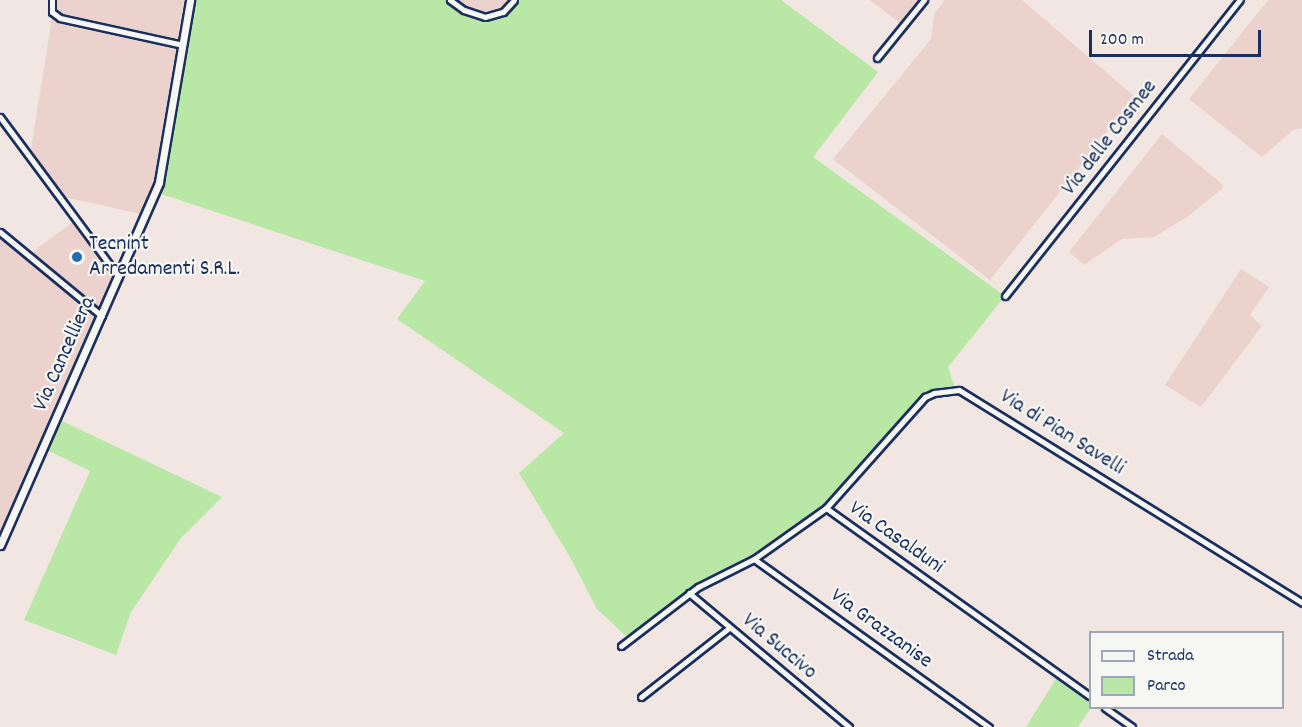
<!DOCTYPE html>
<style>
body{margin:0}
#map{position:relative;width:1302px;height:727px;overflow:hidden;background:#f1e6e1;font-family:Dekko,sans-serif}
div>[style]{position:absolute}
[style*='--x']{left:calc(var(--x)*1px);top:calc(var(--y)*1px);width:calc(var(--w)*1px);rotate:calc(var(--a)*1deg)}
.built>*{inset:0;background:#ecd2cc}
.green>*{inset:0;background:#b9e7a5}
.roads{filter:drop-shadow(2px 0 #1b2f5e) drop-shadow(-2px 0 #1b2f5e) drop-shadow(0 2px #1b2f5e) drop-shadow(0 -2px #1b2f5e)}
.minor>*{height:5px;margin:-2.5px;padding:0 2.5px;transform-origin:2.5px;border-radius:2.5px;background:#f6f6f2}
.tertiary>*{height:7px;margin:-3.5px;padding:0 3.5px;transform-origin:3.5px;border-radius:3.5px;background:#f6f6f2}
.dots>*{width:16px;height:16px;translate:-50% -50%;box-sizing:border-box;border:3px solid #f6f6f2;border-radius:50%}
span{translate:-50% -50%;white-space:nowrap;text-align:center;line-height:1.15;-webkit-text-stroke:4.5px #f6f6f2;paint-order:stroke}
.street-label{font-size:22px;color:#1b2f5e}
.poi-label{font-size:22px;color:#1b2f5e}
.left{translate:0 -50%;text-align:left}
.legend{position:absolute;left:1089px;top:631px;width:195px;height:78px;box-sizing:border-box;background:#f6f6f2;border:2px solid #9ea6b7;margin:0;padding:8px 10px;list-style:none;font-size:18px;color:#1b2f5e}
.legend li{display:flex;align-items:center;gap:12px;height:30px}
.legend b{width:30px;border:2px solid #9ea6b7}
.scale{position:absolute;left:1089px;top:30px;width:172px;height:27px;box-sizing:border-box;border:3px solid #1b2f5e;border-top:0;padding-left:8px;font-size:18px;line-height:21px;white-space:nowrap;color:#1b2f5e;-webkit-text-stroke:4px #f6f6f2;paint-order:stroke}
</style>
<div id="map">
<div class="built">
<i style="clip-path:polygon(55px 0,184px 0,154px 183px,141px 214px,60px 196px,30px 154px)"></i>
<i style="clip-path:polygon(452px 0,514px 0,509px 7px,485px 17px,464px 10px)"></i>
<i style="clip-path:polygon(870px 0,921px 0,901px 24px)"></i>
<i style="clip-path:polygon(945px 0,1022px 0,1135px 97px,990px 280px,833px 159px,931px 39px,934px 14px)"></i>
<i style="clip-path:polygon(1268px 0,1302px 0,1302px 128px,1293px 130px,1262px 157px,1189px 99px)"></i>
<i style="clip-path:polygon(1162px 134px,1223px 185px,1223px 188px,1187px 217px,1154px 237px,1122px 239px,1084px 265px,1069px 252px)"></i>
<i style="clip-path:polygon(74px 221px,115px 277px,100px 311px,31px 253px)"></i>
<i style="clip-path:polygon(0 238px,98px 317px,0 534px)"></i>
<i style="clip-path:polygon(1241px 269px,1269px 287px,1250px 315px,1262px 326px,1201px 407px,1165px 385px)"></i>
</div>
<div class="green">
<i style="clip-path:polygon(190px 0,452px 0,465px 10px,485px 17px,508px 7px,514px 0,781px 0,878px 72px,813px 157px,1005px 296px,948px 367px,955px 389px,931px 394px,826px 508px,754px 559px,708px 581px,629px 639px,597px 609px,570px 557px,519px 473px,564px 433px,397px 319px,425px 281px,155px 192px)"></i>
<i style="clip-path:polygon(60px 420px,222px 497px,181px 538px,131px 612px,116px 655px,24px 620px,90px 471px,47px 450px)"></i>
<i style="clip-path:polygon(1057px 677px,1090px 701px,1091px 708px,1078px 727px,1026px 727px)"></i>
</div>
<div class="roads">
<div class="minor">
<i style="--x:52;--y:0;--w:12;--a:90"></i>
<i style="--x:52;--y:12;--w:10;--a:37"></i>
<i style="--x:60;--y:18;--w:126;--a:12.4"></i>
<i style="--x:450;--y:0;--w:17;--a:36"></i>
<i style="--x:464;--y:10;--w:22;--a:18"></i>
<i style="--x:485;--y:17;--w:19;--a:-16"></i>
<i style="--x:503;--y:12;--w:16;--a:-47"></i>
<i style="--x:877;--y:58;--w:75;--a:-51"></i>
<i style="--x:0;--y:117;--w:199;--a:53.4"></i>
<i style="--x:0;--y:232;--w:132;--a:39.5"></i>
<i style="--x:1005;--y:296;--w:378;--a:-51.6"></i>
<i style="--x:826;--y:508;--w:149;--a:-48.3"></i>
<i style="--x:925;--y:397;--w:10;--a:-24"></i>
<i style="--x:934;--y:393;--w:25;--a:-7"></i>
<i style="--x:959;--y:390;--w:404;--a:31.8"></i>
<i style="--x:754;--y:559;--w:289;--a:35.6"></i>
<i style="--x:689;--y:593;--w:209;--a:39.9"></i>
<i style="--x:621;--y:646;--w:97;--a:-37.5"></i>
<i style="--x:698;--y:587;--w:63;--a:-26.6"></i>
<i style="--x:754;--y:559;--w:88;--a:-35.3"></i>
<i style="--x:826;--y:508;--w:324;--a:35.5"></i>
<i style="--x:641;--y:697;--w:112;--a:-38.1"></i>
<i style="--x:1105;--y:708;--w:33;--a:35"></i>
</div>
<div class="tertiary">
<i style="--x:0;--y:545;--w:396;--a:-66.3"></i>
<i style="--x:159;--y:182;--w:185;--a:-80.3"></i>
</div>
</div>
<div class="dots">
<i style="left:77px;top:257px;background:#1f6fb2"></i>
</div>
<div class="street-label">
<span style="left:1110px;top:138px;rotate:-52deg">Via delle Cosmee</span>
<span style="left:65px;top:354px;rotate:-66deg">Via Cancelliera</span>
<span style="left:1062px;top:433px;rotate:32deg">Via di Pian Savelli</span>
<span style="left:896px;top:538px;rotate:35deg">Via Casalduni</span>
<span style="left:881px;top:629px;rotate:36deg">Via Grazzanise</span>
<span style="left:779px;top:647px;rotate:40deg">Via Succivo</span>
</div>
<div class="poi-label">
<span class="left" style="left:89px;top:257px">Tecnint<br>Arredamenti S.R.L.</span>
</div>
<ul class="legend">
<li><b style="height:8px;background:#f6f6f2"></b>Strada</li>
<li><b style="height:16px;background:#b9e7a5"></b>Parco</li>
</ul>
<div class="scale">200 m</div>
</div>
